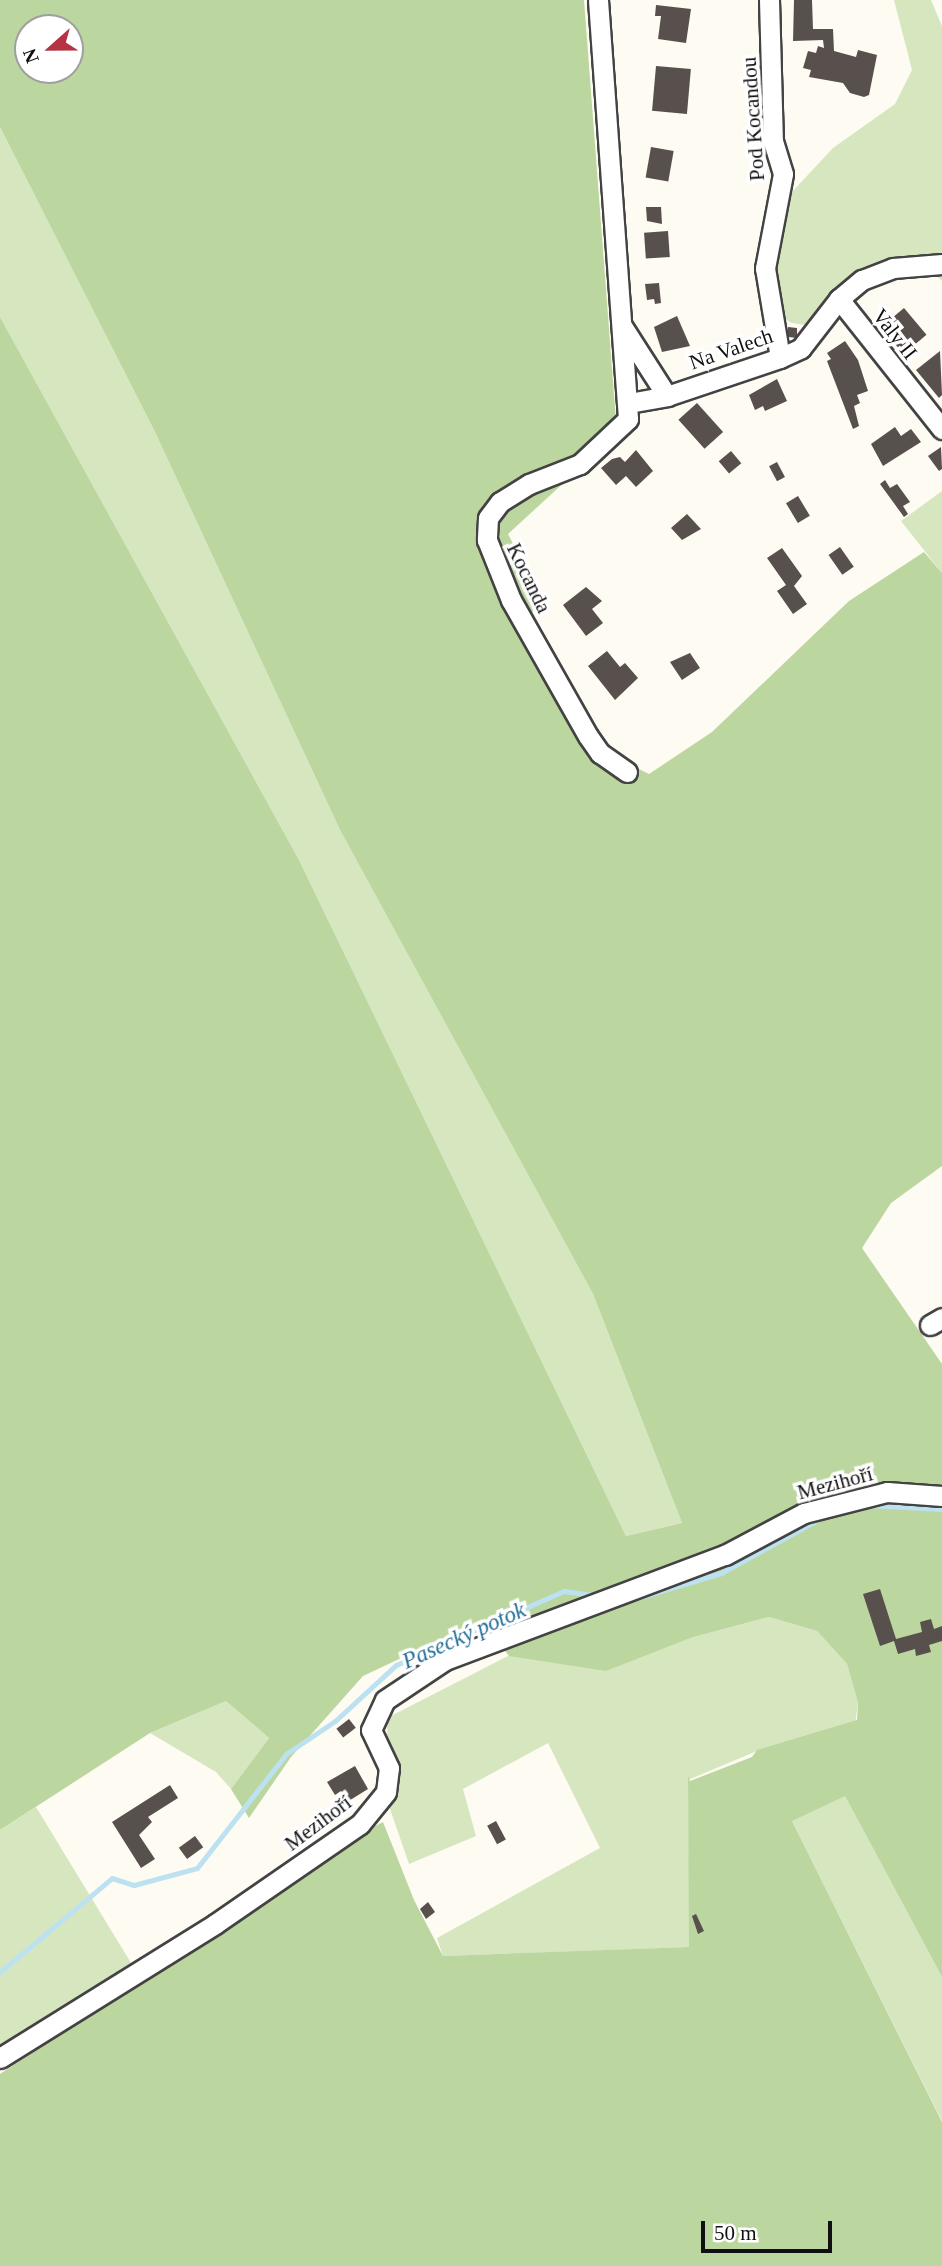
<!DOCTYPE html>
<meta charset="utf-8">
<style>
body{margin:0}
#map{position:relative;width:942px;height:2266px;overflow:hidden;background:#fefbf3;font-family:"Times New Roman",serif}
div>[style]{position:absolute}
[style*='--x']{left:calc(var(--x)*1px);top:calc(var(--y)*1px);width:calc(var(--w)*1px);rotate:calc(var(--a)*1deg)}
.green>*{inset:0;background:#d6e6bf}
.forest>*{inset:0;background:#bcd69f}
.stream>*{height:5px;margin:-2.5px;padding:0 2.5px;transform-origin:2.5px;border-radius:2.5px;background:#bce1f1}
.building>*{inset:0;background:#57504d;transform-origin:0 0}
.roads{filter:drop-shadow(2px 0 #434343) drop-shadow(-2px 0 #434343) drop-shadow(0 2px #434343) drop-shadow(0 -2px #434343)}
.minor>*{height:19px;margin:-9.5px;padding:0 9.5px;transform-origin:9.5px;border-radius:9.5px;background:#fff}
span{translate:-50% -50%;white-space:nowrap;text-align:center;line-height:1.15;-webkit-text-stroke:7px #fff;paint-order:stroke}
.street-label{font-size:21px;color:#101010}
.water-label{font-size:23px;color:#226d98;font-style:italic}
.north{position:absolute;left:14px;top:14px;width:70px;height:70px;box-sizing:border-box;background:#fff;border:2px solid #9f9f9f;border-radius:50%;rotate:249deg;font-size:19px;font-weight:700;line-height:28px;text-align:center;color:#101010}
.north::after{content:'';display:block;margin:auto;width:24px;height:32px;background:#b53342;clip-path:polygon(50% 0,100% 100%,50% 72%,0 100%)}
.scale{position:absolute;left:701px;top:2221px;width:131px;height:32px;box-sizing:border-box;border:4px solid #101010;border-top:0;padding-left:9px;font-size:21px;line-height:24px;white-space:nowrap;color:#101010;-webkit-text-stroke:5px #fff;paint-order:stroke}
</style>
<div id="map">
<div class="green">
<i style="clip-path:polygon(894px 0,931px 0,942px 26px,942px 281px,914px 256px,855px 272px,829px 293px,805px 325px,792px 323px,781px 317px,771px 262px,791px 193px,833px 148px,895px 104px,912px 70px)"></i>
<i style="clip-path:polygon(0 127px,155px 432px,340px 830px,593px 1294px,682px 1523px,626px 1536px,299px 860px,0 317px)"></i>
<i style="clip-path:polygon(942px 491px,942px 573px,901px 521px)"></i>
<i style="clip-path:polygon(769px 1617px,817px 1631px,847px 1664px,858px 1703px,845px 1796px,942px 1977px,942px 2121px,757px 1751px,688px 1780px,690px 1947px,443px 1956px,437px 1938px,600px 1848px,548px 1743px,463px 1789px,476px 1836px,409px 1864px,388px 1803px,387px 1718px,510px 1655px,690px 1638px)"></i>
<i style="clip-path:polygon(226px 1701px,269px 1738px,231px 1789px,216px 1772px,150px 1733px)"></i>
<i style="clip-path:polygon(36px 1807px,131px 1963px,0 2047px,0 1830px)"></i>
</div>
<div class="forest">
<i style="clip-path:polygon(evenodd,0 0,584px 0,616px 421px,582px 466px,508px 534px,543px 603px,526px 617px,559px 680px,615px 757px,649px 774px,712px 732px,849px 601px,924px 552px,942px 573px,942px 1166px,891px 1203px,862px 1248px,942px 1364px,942px 1977px,845px 1796px,792px 1821px,942px 2122px,942px 2266px,0 2266px,0 2074px,264px 1902px,353px 1838px,383px 1822px,414px 1900px,443px 1956px,689px 1947px,688px 1776px,690px 1781px,752px 1757px,757px 1750px,857px 1720px,858px 1703px,847px 1664px,817px 1631px,769px 1617px,690px 1638px,606px 1671px,509px 1656px,482px 1620px,363px 1676px,291px 1757px,249px 1818px,231px 1789px,269px 1738px,226px 1701px,150px 1733px,0 1830px,0 317px,299px 860px,626px 1536px,682px 1523px,593px 1294px,340px 830px,155px 432px,0 127px,0 0,28px 28px,70px 28px,70px 70px,28px 70px,28px 28px)"></i>
</div>
<div class="stream">
<i style="--x:869;--y:1505;--w:73;--a:3.1"></i>
<i style="--x:634;--y:1599;--w:91;--a:-16.6"></i>
<i style="--x:721;--y:1573;--w:116;--a:-28.8"></i>
<i style="--x:0;--y:1972;--w:146;--a:-40"></i>
<i style="--x:112;--y:1878;--w:23;--a:18"></i>
<i style="--x:134;--y:1885;--w:65;--a:-15.1"></i>
<i style="--x:197;--y:1868;--w:145;--a:-52"></i>
<i style="--x:286;--y:1754;--w:59;--a:-34"></i>
<i style="--x:335;--y:1721;--w:83;--a:-42.6"></i>
<i style="--x:396;--y:1665;--w:184;--a:-23.8"></i>
<i style="--x:564;--y:1591;--w:34;--a:8"></i>
</div>
<div class="building">
<i style="clip-path:polygon(794px 0,812px 0,813px 29px,833px 29px,834px 51px,856px 57px,858px 50px,877px 55px,869px 95px,864px 97px,850px 93px,843px 83px,809px 77px,811px 70px,803px 68px,808px 51px,816px 53px,818px 46px,824px 48px,823px 40px,793px 41px)"></i>
<i style="clip-path:polygon(656px 5px,691px 9px,686px 43px,658px 39px,661px 16px,655px 16px)"></i>
<i style="left:656px;top:66px;width:35px;height:45px;rotate:5deg"></i>
<i style="left:651px;top:147px;width:23px;height:31px;rotate:10deg"></i>
<i style="clip-path:polygon(646px 207px,661px 207px,662px 224px,647px 221px)"></i>
<i style="left:668px;top:231px;width:26px;height:24px;rotate:86deg"></i>
<i style="clip-path:polygon(659px 283px,661px 303px,655px 304px,654px 299px,647px 300px,645px 284px)"></i>
<i style="left:904px;top:308px;width:35px;height:30px;rotate:50deg"></i>
<i style="clip-path:polygon(677px 316px,690px 346px,662px 352px,654px 327px)"></i>
<i style="clip-path:polygon(788px 327px,797px 328px,797px 338px,788px 337px)"></i>
<i style="clip-path:polygon(845px 341px,858px 360px,868px 391px,857px 395px,860px 403px,854px 406px,859px 426px,853px 429px,827px 361px,831px 359px,827px 353px)"></i>
<i style="clip-path:polygon(940px 351px,942px 395px,939px 398px,916px 370px)"></i>
<i style="clip-path:polygon(777px 379px,787px 401px,765px 411px,763px 406px,755px 410px,749px 395px)"></i>
<i style="left:697px;top:403px;width:39px;height:25px;rotate:48deg"></i>
<i style="clip-path:polygon(895px 427px,901px 436px,911px 429px,921px 442px,883px 466px,871px 444px)"></i>
<i style="clip-path:polygon(941px 447px,942px 469px,939px 471px,928px 456px)"></i>
<i style="clip-path:polygon(636px 450px,653px 471px,636px 487px,626px 476px,616px 485px,601px 468px,612px 459px,620px 457px,625px 462px)"></i>
<i style="left:731px;top:451px;width:16px;height:16px;rotate:50deg"></i>
<i style="left:777px;top:462px;width:17px;height:9px;rotate:62deg"></i>
<i style="clip-path:polygon(885px 480px,890px 488px,897px 484px,910px 502px,903px 506px,908px 514px,904px 517px,880px 484px)"></i>
<i style="left:798px;top:496px;width:23px;height:14px;rotate:59deg"></i>
<i style="clip-path:polygon(687px 514px,701px 529px,682px 540px,671px 528px)"></i>
<i style="left:840px;top:547px;width:24px;height:14px;rotate:55deg"></i>
<i style="clip-path:polygon(782px 548px,802px 576px,794px 586px,807px 604px,793px 614px,777px 591px,786px 585px,767px 558px)"></i>
<i style="clip-path:polygon(586px 587px,602px 601px,592px 609px,603px 623px,586px 636px,563px 605px)"></i>
<i style="clip-path:polygon(607px 651px,620px 667px,625px 663px,638px 678px,615px 700px,588px 666px)"></i>
<i style="clip-path:polygon(690px 653px,700px 668px,682px 680px,670px 662px)"></i>
<i style="clip-path:polygon(880px 1589px,896px 1639px,922px 1632px,920px 1622px,931px 1619px,934px 1629px,942px 1626px,942px 1641px,929px 1645px,931px 1652px,916px 1656px,915px 1649px,898px 1654px,894px 1641px,880px 1646px,863px 1594px)"></i>
<i style="left:349px;top:1719px;width:11px;height:16px;rotate:52deg"></i>
<i style="clip-path:polygon(355px 1766px,368px 1789px,347px 1802px,341px 1791px,335px 1795px,327px 1782px)"></i>
<i style="clip-path:polygon(170px 1785px,178px 1798px,148px 1817px,152px 1822px,139px 1835px,155px 1859px,141px 1868px,112px 1822px)"></i>
<i style="left:496px;top:1821px;width:21px;height:10px;rotate:62deg"></i>
<i style="left:195px;top:1836px;width:14px;height:20px;rotate:54deg"></i>
<i style="clip-path:polygon(428px 1902px,435px 1912px,426px 1919px,420px 1909px)"></i>
<i style="clip-path:polygon(696px 1914px,704px 1931px,698px 1934px,692px 1916px)"></i>
</div>
<div class="roads">
<div class="minor">
<i style="--x:598;--y:0;--w:420;--a:85.9"></i>
<i style="--x:628;--y:419;--w:66;--a:136.8"></i>
<i style="--x:580;--y:464;--w:55;--a:158.6"></i>
<i style="--x:529;--y:484;--w:34;--a:148"></i>
<i style="--x:500;--y:502;--w:20;--a:127"></i>
<i style="--x:488;--y:518;--w:22;--a:93"></i>
<i style="--x:487;--y:540;--w:65;--a:68.2"></i>
<i style="--x:511;--y:600;--w:156;--a:60.5"></i>
<i style="--x:588;--y:736;--w:21;--a:55"></i>
<i style="--x:600;--y:753;--w:33;--a:35"></i>
<i style="--x:769;--y:0;--w:141;--a:88.4"></i>
<i style="--x:773;--y:141;--w:34;--a:73"></i>
<i style="--x:783;--y:174;--w:96;--a:100.8"></i>
<i style="--x:765;--y:268;--w:91;--a:80.5"></i>
<i style="--x:839;--y:299;--w:166;--a:51.6"></i>
<i style="--x:622;--y:326;--w:83;--a:57.3"></i>
<i style="--x:629;--y:403;--w:39;--a:-10"></i>
<i style="--x:667;--y:396;--w:119;--a:-18.6"></i>
<i style="--x:780;--y:358;--w:23;--a:-25"></i>
<i style="--x:801;--y:348;--w:62;--a:-52.2"></i>
<i style="--x:839;--y:299;--w:30;--a:-40"></i>
<i style="--x:862;--y:280;--w:33;--a:-21"></i>
<i style="--x:893;--y:268;--w:49;--a:-4.7"></i>
<i style="--x:930;--y:1325;--w:14;--a:-30"></i>
<i style="--x:0;--y:2058;--w:253;--a:-31.9"></i>
<i style="--x:215;--y:1924;--w:176;--a:-34.6"></i>
<i style="--x:360;--y:1824;--w:41;--a:-50.9"></i>
<i style="--x:386;--y:1792;--w:24;--a:-83"></i>
<i style="--x:389;--y:1768;--w:42;--a:-115.3"></i>
<i style="--x:371;--y:1730;--w:33;--a:-65"></i>
<i style="--x:385;--y:1700;--w:72;--a:-33.7"></i>
<i style="--x:445;--y:1660;--w:299;--a:-20.6"></i>
<i style="--x:725;--y:1555;--w:89;--a:-28"></i>
<i style="--x:804;--y:1513;--w:86;--a:-14.2"></i>
<i style="--x:887;--y:1492;--w:55;--a:4.2"></i>
</div>
</div>
<div class="street-label">
<span style="left:753px;top:119px;rotate:-94deg">Pod Kocandou</span>
<span style="left:895px;top:334px;rotate:52deg">Valy II</span>
<span style="left:731px;top:349px;rotate:-19deg">Na Valech</span>
<span style="left:529px;top:578px;rotate:64deg">Kocanda</span>
<span style="left:835px;top:1483px;rotate:-15deg">Mezihoří</span>
<span style="left:318px;top:1823px;rotate:-37deg">Mezihoří</span>
</div>
<div class="water-label">
<span style="left:464px;top:1636px;rotate:-24deg">Pasecký potok</span>
</div>
<div class="north">N</div>
<div class="scale">50 m</div>
</div>
